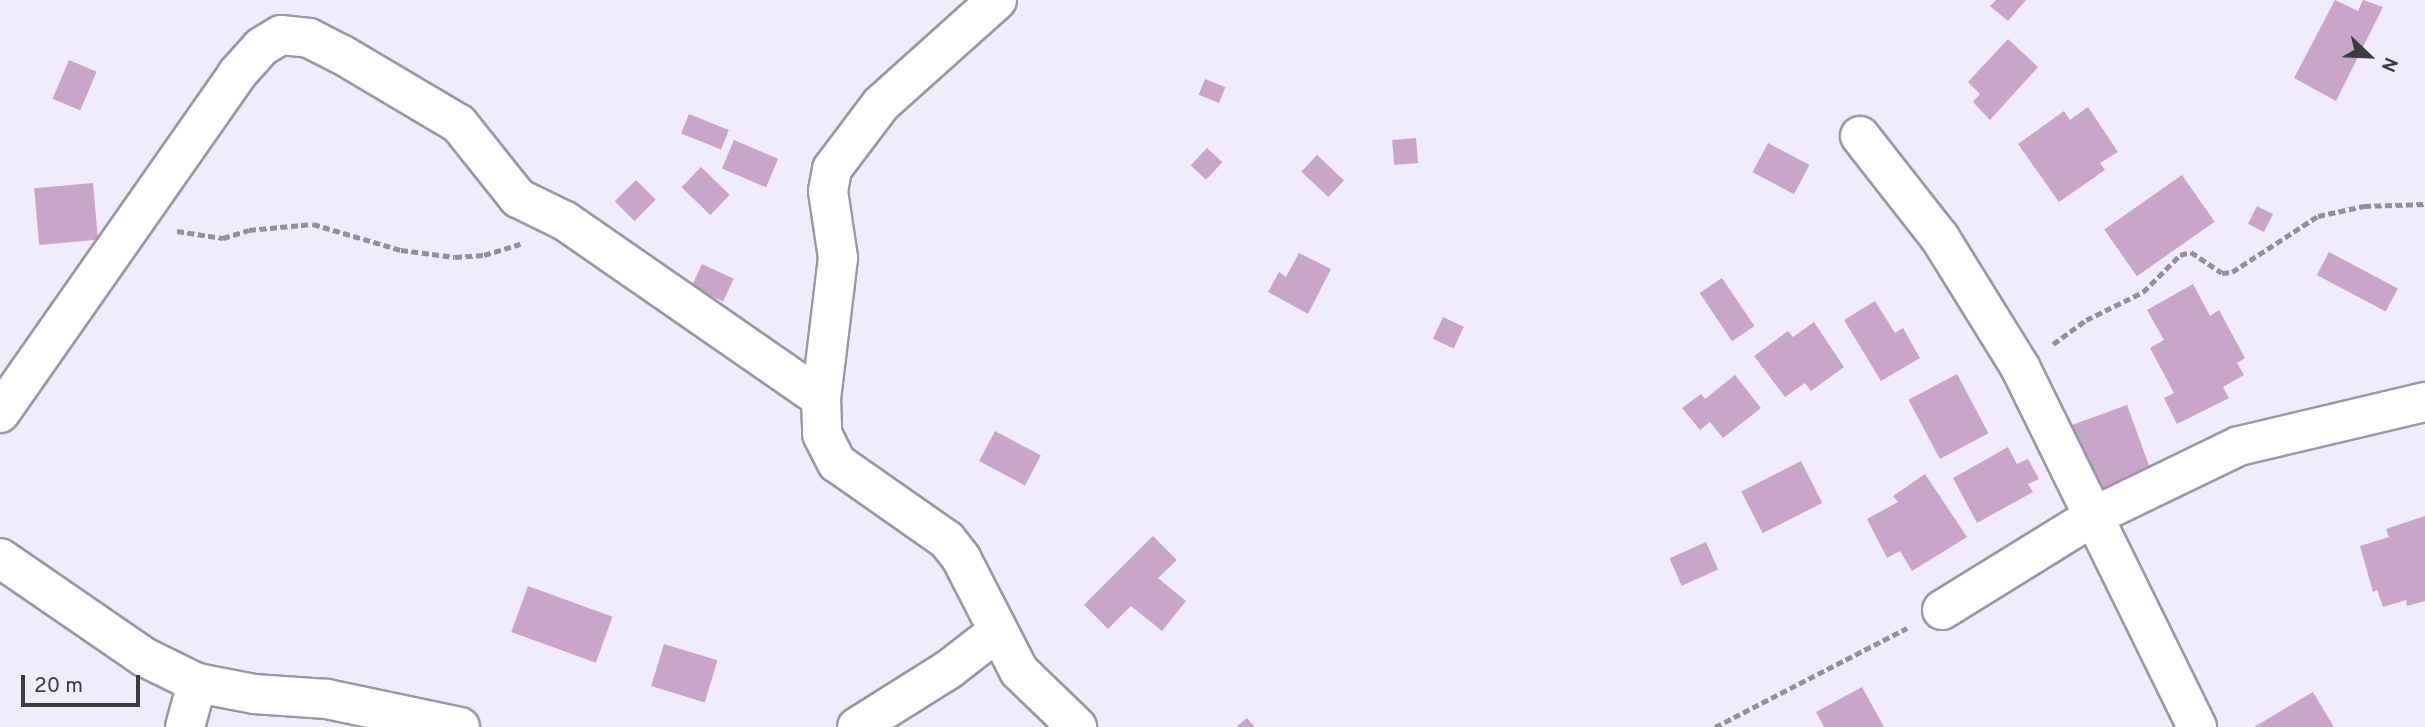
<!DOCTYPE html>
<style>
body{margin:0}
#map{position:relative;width:2425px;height:727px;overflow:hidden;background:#f1ecfb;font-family:Overpass,sans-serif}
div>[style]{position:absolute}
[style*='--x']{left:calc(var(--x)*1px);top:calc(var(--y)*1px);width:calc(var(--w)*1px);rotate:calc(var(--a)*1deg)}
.building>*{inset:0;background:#c9a5c9;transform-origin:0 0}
.path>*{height:4.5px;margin-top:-2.25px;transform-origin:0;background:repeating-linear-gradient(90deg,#93909a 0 7px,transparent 0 10.5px)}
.roads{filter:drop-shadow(2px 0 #9b97a4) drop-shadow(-2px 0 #9b97a4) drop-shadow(0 2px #9b97a4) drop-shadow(0 -2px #9b97a4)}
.minor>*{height:38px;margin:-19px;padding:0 19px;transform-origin:19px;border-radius:19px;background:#fff}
span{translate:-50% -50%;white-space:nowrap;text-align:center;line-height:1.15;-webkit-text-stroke:5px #f1ecfb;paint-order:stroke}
.north{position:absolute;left:2334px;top:21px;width:70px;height:70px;-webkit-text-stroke:5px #f1ecfb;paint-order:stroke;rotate:113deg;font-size:19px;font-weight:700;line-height:28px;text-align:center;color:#3c3b40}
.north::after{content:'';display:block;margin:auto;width:24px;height:32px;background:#3c3b40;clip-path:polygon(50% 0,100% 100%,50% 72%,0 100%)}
.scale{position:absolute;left:21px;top:675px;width:119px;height:32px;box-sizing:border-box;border:4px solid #3c3b40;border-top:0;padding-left:9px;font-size:21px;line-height:24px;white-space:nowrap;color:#3c3b40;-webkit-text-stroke:5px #f1ecfb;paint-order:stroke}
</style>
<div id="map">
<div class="building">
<i style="clip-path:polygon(1996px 0,2026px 0,2008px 21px,1990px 6px)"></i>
<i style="clip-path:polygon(2335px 0,2358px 11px,2363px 0,2383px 7px,2336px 101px,2294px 78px)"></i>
<i style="clip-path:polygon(2008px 39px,2038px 67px,1990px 120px,1973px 102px,1980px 94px,1968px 82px)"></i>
<i style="left:69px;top:60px;width:30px;height:42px;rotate:23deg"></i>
<i style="left:1205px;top:79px;width:22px;height:17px;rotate:22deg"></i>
<i style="clip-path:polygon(2088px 107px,2118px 152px,2100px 163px,2105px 170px,2059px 202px,2018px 144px,2064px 111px,2070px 120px)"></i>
<i style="left:689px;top:114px;width:43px;height:21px;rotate:22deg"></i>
<i style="left:1416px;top:138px;width:25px;height:24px;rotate:85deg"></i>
<i style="left:734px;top:140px;width:48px;height:31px;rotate:23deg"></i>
<i style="left:1768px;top:143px;width:47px;height:33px;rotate:28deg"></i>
<i style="left:1207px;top:148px;width:21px;height:24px;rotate:43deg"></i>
<i style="left:1317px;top:155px;width:37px;height:23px;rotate:43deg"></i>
<i style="left:701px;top:167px;width:40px;height:28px;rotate:44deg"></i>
<i style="left:2182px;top:175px;width:57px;height:95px;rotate:55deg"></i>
<i style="left:636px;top:180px;width:28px;height:30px;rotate:45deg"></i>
<i style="left:93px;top:183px;width:57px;height:59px;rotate:85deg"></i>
<i style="left:2257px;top:206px;width:18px;height:20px;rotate:27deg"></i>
<i style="left:2329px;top:252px;width:78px;height:26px;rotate:28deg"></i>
<i style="clip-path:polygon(1299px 253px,1331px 269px,1308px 314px,1268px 292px,1279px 272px,1286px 277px)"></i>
<i style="left:702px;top:264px;width:35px;height:25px;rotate:25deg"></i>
<i style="left:1722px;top:278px;width:58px;height:27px;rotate:56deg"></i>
<i style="clip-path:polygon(2193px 284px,2210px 316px,2219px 310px,2245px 358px,2237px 363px,2244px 375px,2223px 387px,2229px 398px,2177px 424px,2164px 398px,2174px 393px,2150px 348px,2164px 340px,2147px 310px)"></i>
<i style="clip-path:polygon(1875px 301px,1895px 333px,1903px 328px,1920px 358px,1881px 381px,1844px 320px)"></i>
<i style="left:1443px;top:317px;width:23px;height:24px;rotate:25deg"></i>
<i style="clip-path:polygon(1814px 322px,1844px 367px,1811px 391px,1805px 383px,1785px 397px,1754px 356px,1788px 331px,1793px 337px)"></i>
<i style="left:1957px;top:374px;width:67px;height:55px;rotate:62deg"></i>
<i style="clip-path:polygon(1735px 375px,1761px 408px,1723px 438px,1710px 422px,1700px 430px,1682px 408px,1701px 394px,1705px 399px)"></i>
<i style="left:2127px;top:405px;width:75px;height:66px;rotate:70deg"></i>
<i style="left:995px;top:431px;width:52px;height:34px;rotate:28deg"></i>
<i style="clip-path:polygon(2008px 447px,2017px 464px,2028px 459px,2039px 479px,2028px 484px,2033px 492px,1977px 523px,1953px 478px)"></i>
<i style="left:1801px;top:461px;width:47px;height:67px;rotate:63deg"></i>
<i style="clip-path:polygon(1925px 474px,1967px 537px,1912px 571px,1900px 551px,1887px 558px,1867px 519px,1898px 502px,1893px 496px)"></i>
<i style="clip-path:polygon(2425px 516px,2425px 601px,2407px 606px,2406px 600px,2383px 607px,2377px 590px,2373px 592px,2360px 546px,2389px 537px,2386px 529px)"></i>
<i style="clip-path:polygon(1153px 536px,1177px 560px,1158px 578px,1186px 601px,1162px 631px,1131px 606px,1108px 629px,1084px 605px)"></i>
<i style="left:1706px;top:542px;width:30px;height:40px;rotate:66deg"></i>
<i style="left:528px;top:586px;width:90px;height:49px;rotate:20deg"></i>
<i style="left:664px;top:644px;width:56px;height:44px;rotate:17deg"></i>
<i style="clip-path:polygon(1862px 687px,1884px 727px,1824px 727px,1816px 712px)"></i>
<i style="clip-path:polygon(2313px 692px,2334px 727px,2254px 727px)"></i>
<i style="clip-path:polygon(1247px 718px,1255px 727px,1236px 727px)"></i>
</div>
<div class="path">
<i style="--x:177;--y:231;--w:47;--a:8.7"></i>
<i style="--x:223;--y:238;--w:27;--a:-17"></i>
<i style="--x:249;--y:230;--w:64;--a:-5.4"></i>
<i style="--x:313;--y:224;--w:92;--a:16.5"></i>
<i style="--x:401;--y:250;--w:54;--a:7.4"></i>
<i style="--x:455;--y:257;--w:29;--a:-4"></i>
<i style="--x:484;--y:255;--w:38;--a:-17"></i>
<i style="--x:2053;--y:344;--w:41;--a:-36"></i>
<i style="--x:2086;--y:320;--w:64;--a:-26.2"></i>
<i style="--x:2143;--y:292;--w:52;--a:-45"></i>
<i style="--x:2180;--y:255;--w:11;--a:-15"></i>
<i style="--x:2191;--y:252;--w:37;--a:34"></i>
<i style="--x:2222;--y:273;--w:10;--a:-6"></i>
<i style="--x:2232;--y:272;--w:103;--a:-33.1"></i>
<i style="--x:2318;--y:216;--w:47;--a:-12.3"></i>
<i style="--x:2364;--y:206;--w:61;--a:-1.9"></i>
<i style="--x:1715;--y:727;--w:216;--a:-27.3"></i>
</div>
<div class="roads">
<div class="minor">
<i style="--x:997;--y:0;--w:156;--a:138.1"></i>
<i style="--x:881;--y:104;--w:81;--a:127"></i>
<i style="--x:832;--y:169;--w:22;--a:100"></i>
<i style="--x:828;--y:191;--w:68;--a:81.5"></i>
<i style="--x:838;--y:258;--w:141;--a:96.9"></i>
<i style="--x:821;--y:398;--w:36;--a:88"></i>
<i style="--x:822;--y:434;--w:33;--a:63"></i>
<i style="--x:837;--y:463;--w:134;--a:35"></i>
<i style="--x:947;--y:540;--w:23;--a:52"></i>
<i style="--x:961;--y:558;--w:127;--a:62.8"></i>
<i style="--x:1019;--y:671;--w:81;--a:44"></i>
<i style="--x:1860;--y:136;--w:130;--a:51.9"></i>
<i style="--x:1940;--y:238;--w:152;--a:58.2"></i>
<i style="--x:2020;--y:367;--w:401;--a:63.8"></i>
<i style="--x:0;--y:413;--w:414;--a:-55"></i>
<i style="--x:237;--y:74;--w:36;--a:-48"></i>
<i style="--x:261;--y:47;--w:23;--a:-31"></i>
<i style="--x:281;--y:35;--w:28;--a:6"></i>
<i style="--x:309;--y:38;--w:36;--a:27"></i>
<i style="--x:341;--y:54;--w:137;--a:30.7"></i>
<i style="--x:459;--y:124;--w:95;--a:51.4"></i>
<i style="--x:518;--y:198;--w:52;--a:26.1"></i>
<i style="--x:565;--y:221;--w:311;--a:34.7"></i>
<i style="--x:0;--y:558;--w:175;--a:34.5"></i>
<i style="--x:144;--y:657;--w:59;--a:26.1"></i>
<i style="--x:197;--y:683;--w:58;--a:10.9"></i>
<i style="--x:254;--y:694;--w:73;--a:3.9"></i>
<i style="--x:327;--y:699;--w:136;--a:11.9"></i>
<i style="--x:1942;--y:610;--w:179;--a:-31.7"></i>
<i style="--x:2094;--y:516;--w:161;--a:-25.8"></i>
<i style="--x:2239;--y:446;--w:191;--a:-13.3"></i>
<i style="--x:185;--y:727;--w:46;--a:-74.7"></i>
<i style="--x:857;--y:727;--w:107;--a:-32.1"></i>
<i style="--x:948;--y:670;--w:62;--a:-37.8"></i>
</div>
</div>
<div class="north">N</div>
<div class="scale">20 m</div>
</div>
